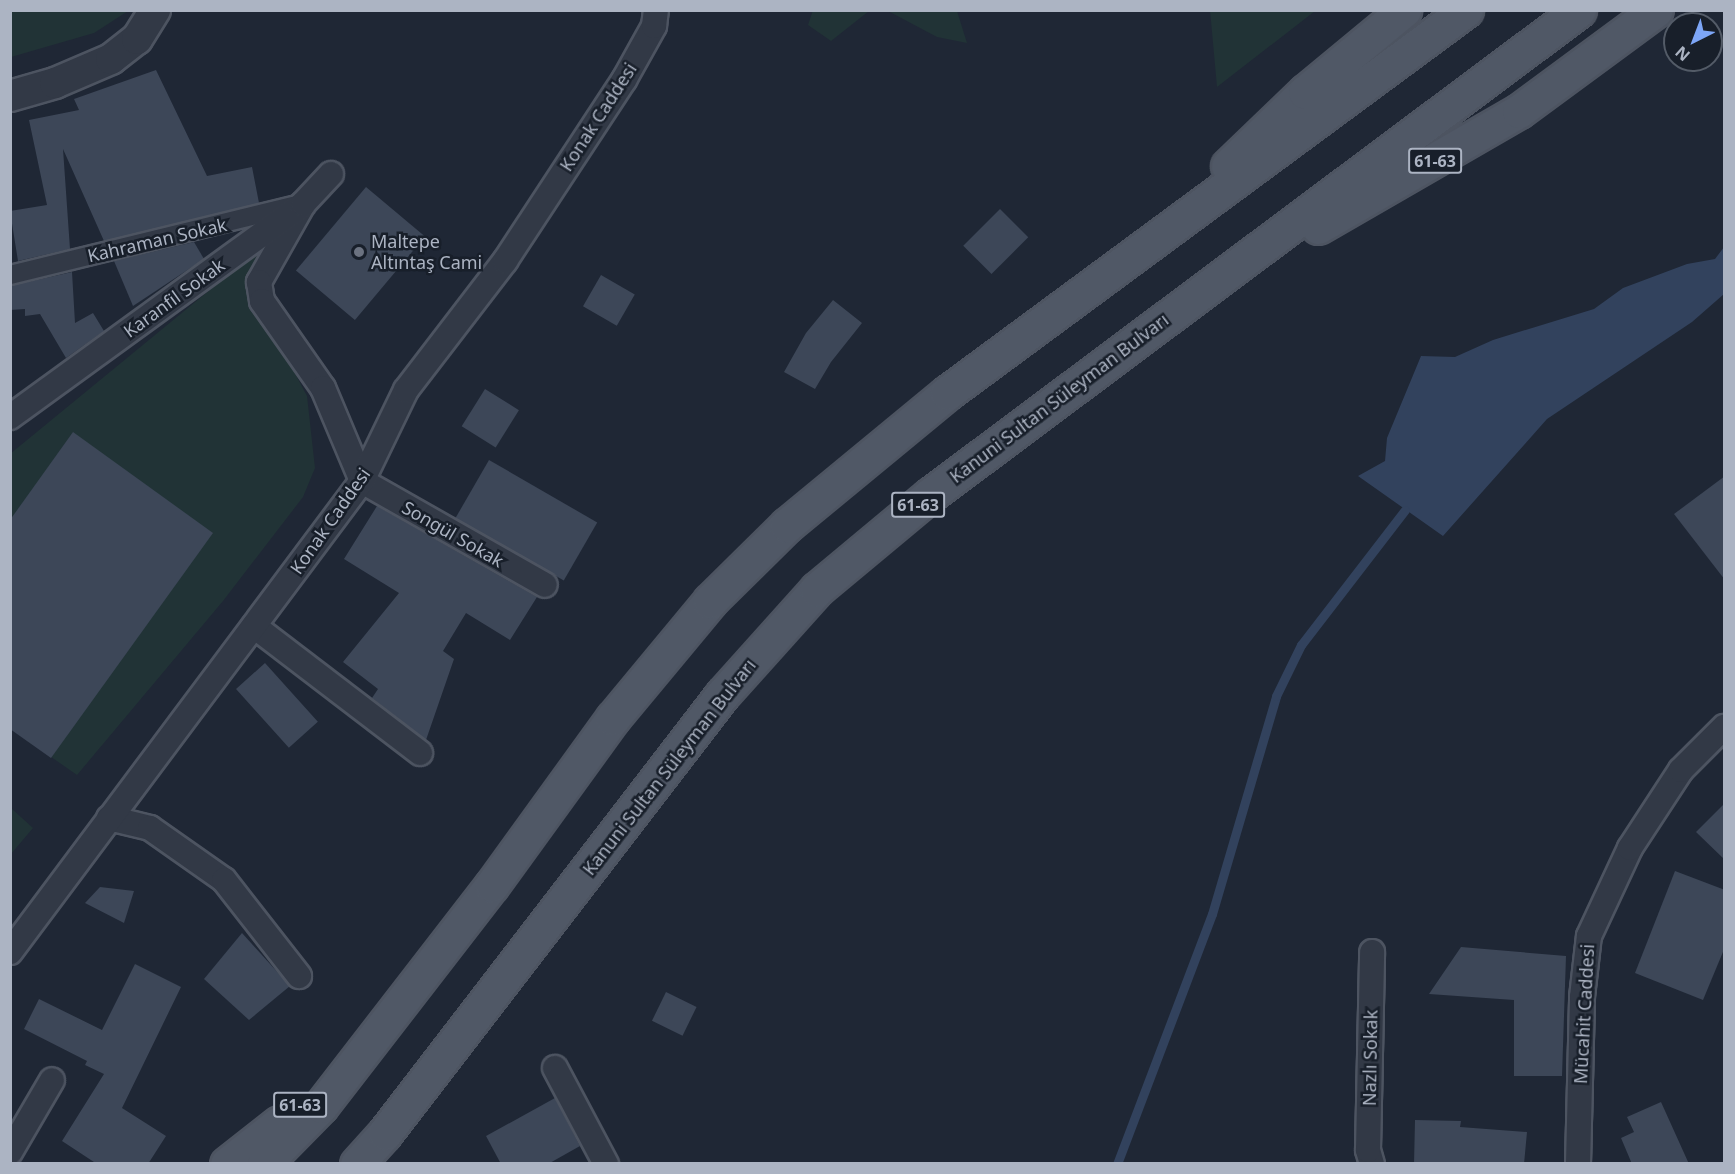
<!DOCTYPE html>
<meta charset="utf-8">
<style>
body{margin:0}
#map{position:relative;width:1735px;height:1174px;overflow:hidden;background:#1f2735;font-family:"Noto Sans",sans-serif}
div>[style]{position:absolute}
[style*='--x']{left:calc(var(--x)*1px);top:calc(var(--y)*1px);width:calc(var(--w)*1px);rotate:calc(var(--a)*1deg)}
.green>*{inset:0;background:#213336}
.water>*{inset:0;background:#32425d}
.stream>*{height:9px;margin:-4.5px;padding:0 4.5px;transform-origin:4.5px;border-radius:4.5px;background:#32425d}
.building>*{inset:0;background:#3d4758;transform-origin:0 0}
.roads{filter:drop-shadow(2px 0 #4d5461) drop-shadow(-2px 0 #4d5461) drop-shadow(0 2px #4d5461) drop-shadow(0 -2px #4d5461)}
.pedestrian>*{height:18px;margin:-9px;padding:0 9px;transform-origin:9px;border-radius:9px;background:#323946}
.minor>*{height:24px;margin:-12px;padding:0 12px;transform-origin:12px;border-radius:12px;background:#323946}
.tertiary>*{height:30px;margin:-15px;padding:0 15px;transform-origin:15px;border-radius:15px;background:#323946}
.primary>*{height:33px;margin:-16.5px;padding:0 16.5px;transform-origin:16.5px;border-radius:16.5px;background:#505866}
.dots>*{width:16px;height:16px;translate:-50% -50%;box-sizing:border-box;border:3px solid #181f2a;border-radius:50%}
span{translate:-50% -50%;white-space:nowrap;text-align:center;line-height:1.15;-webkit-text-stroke:5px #181f2a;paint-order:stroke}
.shield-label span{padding:2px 4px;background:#181f2a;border:2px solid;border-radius:4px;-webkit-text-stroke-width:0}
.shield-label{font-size:16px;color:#acb4c3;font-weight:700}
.street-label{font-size:18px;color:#acb4c3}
.poi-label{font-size:18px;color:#acb4c3}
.left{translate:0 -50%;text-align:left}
.frame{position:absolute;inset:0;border:12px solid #acb4c3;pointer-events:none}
.north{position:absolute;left:1663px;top:12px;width:60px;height:60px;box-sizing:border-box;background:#181f2a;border:2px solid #535b67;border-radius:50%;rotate:222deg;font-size:16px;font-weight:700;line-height:24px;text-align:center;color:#acb4c3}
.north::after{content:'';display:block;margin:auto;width:21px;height:27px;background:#7da6f7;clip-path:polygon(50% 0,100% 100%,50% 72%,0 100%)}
</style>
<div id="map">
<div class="green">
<i style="clip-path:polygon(11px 10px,128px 10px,128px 11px,94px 33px,11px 57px)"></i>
<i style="clip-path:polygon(813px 10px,869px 10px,869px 11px,831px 41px,808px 25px)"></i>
<i style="clip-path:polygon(1210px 10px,1315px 10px,1315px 11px,1217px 87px)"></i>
<i style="clip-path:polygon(888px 11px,957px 11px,967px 43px,937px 37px)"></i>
<i style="clip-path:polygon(261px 248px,248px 285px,307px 396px,315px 468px,303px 497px,223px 601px,77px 775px,11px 729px,10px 454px)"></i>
<i style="clip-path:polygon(11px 808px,33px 828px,11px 854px)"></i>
</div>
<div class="water">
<i style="clip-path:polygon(1724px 247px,1724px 294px,1692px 322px,1547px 419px,1443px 536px,1358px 476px,1385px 461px,1387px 438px,1421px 356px,1455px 357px,1493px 340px,1594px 309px,1623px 288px,1687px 264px,1715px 259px)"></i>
</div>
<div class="stream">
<i style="--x:1117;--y:1164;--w:267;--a:-69.2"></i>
<i style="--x:1212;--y:914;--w:227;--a:-73.6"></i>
<i style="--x:1276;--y:696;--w:57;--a:-63.9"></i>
<i style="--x:1301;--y:645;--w:170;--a:-52.4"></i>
</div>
<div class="building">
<i style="clip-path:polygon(156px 70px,207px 176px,252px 167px,259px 203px,104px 241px,63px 149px,70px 249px,18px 261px,10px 211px,47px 205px,29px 120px,79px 110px,74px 99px)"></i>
<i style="left:366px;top:187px;width:77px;height:109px;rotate:40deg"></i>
<i style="left:1000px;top:209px;width:40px;height:52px;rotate:45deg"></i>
<i style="clip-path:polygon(194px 242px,204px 259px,133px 306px,114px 261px)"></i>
<i style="clip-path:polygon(72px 272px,75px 323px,93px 313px,104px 331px,66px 358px,40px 314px,25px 316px,25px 309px,10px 310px,10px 286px)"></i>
<i style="left:601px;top:275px;width:39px;height:36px;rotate:30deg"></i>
<i style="clip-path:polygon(833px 300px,862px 323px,831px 362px,815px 389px,784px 372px,806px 333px)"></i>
<i style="left:485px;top:389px;width:40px;height:44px;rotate:32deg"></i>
<i style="clip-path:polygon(73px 432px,213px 533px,51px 758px,10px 729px,10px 520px)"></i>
<i style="left:489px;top:460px;width:125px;height:67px;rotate:30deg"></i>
<i style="clip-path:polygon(1725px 476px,1725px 580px,1674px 514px)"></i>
<i style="clip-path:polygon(377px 506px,537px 597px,510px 640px,466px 613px,443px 651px,454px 659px,426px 740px,372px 698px,378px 689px,343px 662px,399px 593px,344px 559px)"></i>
<i style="left:265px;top:663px;width:79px;height:39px;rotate:48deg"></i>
<i style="clip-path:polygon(1725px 803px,1725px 860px,1696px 832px)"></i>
<i style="clip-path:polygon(1675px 871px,1725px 890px,1725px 947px,1703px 1000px,1635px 973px)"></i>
<i style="clip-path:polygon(100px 887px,134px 891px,124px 923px,85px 903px)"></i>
<i style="clip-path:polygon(242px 933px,290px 986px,249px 1020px,204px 979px)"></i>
<i style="clip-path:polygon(1461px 947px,1566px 956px,1562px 1076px,1514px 1076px,1514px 1000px,1429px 994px)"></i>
<i style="clip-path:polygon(135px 964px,181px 987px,122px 1108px,166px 1136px,148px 1164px,97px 1164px,62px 1141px,104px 1074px,85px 1065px,87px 1061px,24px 1029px,39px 999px,102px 1030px)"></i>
<i style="left:666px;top:992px;width:34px;height:32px;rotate:26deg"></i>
<i style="clip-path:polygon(555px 1098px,580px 1146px,548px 1164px,501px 1164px,486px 1136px)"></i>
<i style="clip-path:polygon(1661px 1102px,1689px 1164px,1632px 1164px,1621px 1138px,1634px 1132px,1627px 1117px)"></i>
<i style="clip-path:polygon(1415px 1120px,1461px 1121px,1460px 1127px,1527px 1132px,1524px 1164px,1414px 1164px)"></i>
</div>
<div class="roads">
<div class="pedestrian">
<i style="--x:10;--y:275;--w:292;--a:-13.7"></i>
</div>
<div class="minor">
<i style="--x:303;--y:204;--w:90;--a:119.4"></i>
<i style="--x:259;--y:282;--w:19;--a:81"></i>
<i style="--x:262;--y:301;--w:106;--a:55"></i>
<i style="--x:323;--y:388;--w:101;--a:67.2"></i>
<i style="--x:362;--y:481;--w:210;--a:29.6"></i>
<i style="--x:10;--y:417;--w:362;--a:-36"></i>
<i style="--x:303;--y:204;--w:41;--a:-47"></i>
<i style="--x:254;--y:626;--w:209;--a:37.4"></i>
<i style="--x:109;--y:818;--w:42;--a:13.7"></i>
<i style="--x:150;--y:828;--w:90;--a:35.1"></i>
<i style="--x:224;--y:880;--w:122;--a:52"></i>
<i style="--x:10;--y:952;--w:588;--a:-53.23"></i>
<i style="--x:362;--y:481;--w:101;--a:-64.2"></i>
<i style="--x:406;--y:390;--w:163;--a:-52.5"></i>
<i style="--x:505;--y:261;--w:217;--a:-56.7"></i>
<i style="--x:624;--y:80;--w:62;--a:-60.9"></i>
<i style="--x:654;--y:26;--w:16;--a:-83"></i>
<i style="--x:555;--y:1068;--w:109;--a:62"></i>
<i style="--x:10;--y:1152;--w:83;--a:-59.7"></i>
<i style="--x:1372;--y:1164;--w:15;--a:-106"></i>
<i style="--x:1368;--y:1150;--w:198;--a:-88.8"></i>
<i style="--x:1578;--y:1164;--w:167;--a:-88.6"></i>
<i style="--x:1582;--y:997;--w:61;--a:-83.5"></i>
<i style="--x:1589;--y:936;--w:97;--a:-65"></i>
<i style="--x:1630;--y:848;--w:93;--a:-56.8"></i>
<i style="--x:1681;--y:770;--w:61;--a:-45"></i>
</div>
<div class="tertiary">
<i style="--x:10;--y:96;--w:47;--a:-16.1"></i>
<i style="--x:55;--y:83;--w:61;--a:-23.2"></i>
<i style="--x:111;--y:59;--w:33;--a:-38"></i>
<i style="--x:137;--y:39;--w:34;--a:-58"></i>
</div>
<div class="primary">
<i style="--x:1228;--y:166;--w:107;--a:-43.9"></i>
<i style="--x:1305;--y:92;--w:129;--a:-39.6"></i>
<i style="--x:1318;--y:227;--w:232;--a:-30"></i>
<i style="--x:1519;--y:111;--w:170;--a:-36.4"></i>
<i style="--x:227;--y:1164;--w:66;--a:-38.3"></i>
<i style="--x:264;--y:1164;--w:81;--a:-45.5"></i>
<i style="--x:321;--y:1106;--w:279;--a:-52.3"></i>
<i style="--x:492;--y:885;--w:206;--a:-54.1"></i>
<i style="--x:613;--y:718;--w:152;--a:-50.3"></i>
<i style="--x:710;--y:601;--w:108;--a:-44.6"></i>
<i style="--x:787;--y:525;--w:207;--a:-39.5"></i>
<i style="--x:947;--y:393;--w:645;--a:-36.43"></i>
<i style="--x:357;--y:1164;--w:42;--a:-47.9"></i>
<i style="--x:385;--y:1133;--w:553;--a:-52.43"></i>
<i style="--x:722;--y:695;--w:142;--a:-48.1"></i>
<i style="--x:817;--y:589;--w:147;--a:-39.8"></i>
<i style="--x:930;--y:495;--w:810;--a:-36.77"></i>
</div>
</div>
<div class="dots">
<i style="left:359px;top:252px;background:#6b7280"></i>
</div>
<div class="shield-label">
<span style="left:1435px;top:161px">61-63</span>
<span style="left:918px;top:505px">61-63</span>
<span style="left:300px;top:1105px">61-63</span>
</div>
<div class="street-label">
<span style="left:598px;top:117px;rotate:-57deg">Konak Caddesi</span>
<span style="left:157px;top:240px;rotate:-13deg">Kahraman Sokak</span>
<span style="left:174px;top:298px;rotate:-36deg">Karanfil Sokak</span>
<span style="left:1059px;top:398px;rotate:-37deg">Kanuni Sultan Süleyman Bulvarı</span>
<span style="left:330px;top:521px;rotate:-55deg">Konak Caddesi</span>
<span style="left:453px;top:534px;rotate:30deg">Songül Sokak</span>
<span style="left:669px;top:767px;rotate:-52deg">Kanuni Sultan Süleyman Bulvarı</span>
<span style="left:1584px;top:1014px;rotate:-87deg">Mücahit Caddesi</span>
<span style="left:1370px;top:1058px;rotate:-89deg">Nazlı Sokak</span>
</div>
<div class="poi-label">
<span class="left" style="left:371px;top:252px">Maltepe<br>Altıntaş Cami</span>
</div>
<div class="frame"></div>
<div class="north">N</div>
</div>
